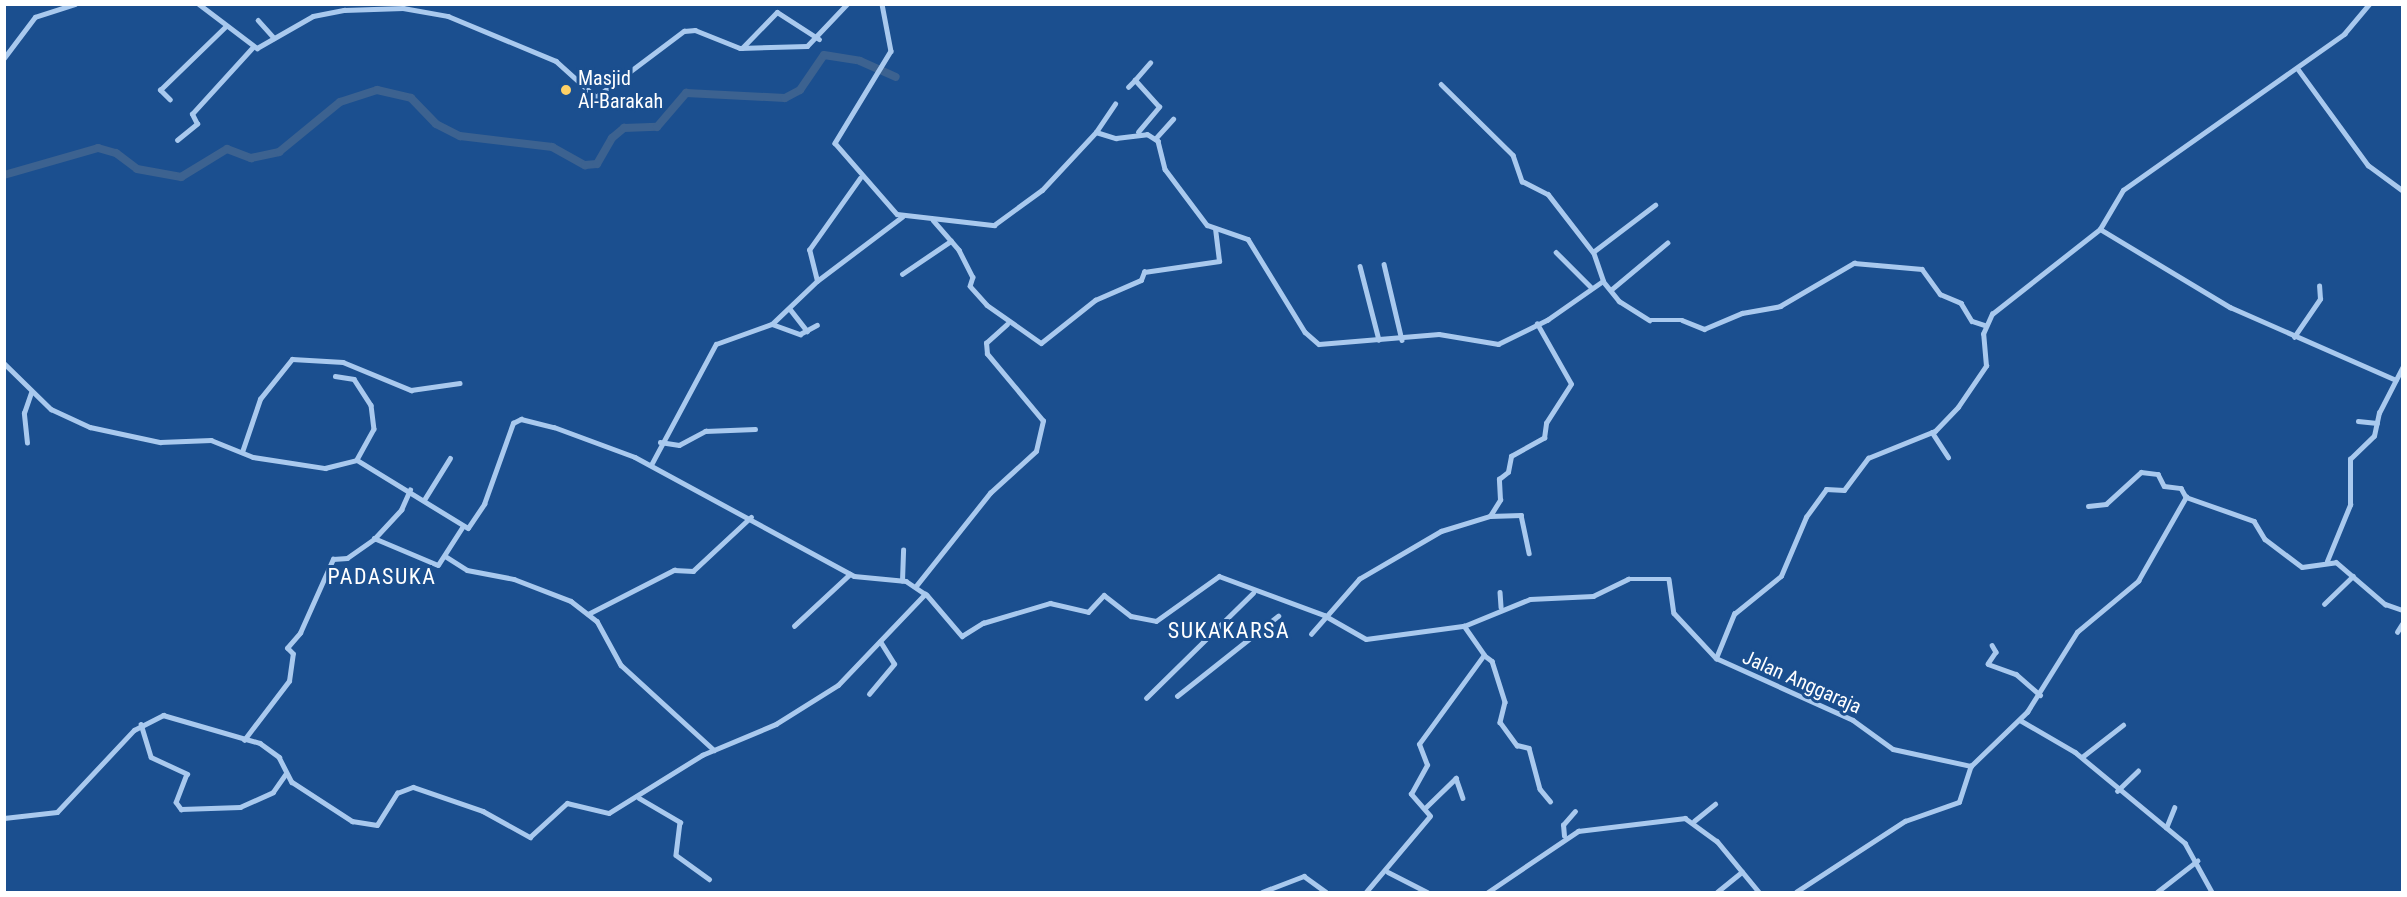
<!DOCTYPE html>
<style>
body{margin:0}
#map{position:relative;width:2407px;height:897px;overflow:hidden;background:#1b4f8f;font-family:"Roboto Condensed",sans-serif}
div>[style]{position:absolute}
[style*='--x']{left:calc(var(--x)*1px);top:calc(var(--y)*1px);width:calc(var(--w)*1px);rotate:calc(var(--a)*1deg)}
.river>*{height:8px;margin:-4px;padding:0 4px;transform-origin:4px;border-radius:4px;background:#3c6290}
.minor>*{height:4.5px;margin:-2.25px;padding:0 2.25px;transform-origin:2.25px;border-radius:2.25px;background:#a9c9ee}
.dots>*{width:16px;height:16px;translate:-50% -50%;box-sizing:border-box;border:3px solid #1b4f8f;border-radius:50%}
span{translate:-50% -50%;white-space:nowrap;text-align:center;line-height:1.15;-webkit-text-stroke:6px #1b4f8f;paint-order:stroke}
.poi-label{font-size:20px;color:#fff}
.left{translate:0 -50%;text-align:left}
.street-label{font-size:20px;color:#fff}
.quarter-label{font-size:22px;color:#fff;letter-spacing:1.5px}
.frame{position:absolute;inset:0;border:6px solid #fff;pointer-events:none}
</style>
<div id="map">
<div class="river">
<i style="--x:4;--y:175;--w:98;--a:-16"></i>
<i style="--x:98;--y:148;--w:19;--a:16"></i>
<i style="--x:116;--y:153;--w:26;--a:37"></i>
<i style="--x:137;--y:169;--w:45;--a:10.3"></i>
<i style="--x:181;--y:177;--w:54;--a:-31.3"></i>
<i style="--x:227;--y:149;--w:26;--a:21"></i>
<i style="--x:251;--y:158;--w:29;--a:-12"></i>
<i style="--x:279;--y:152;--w:79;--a:-39.3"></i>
<i style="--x:340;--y:102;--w:39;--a:-18"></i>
<i style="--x:377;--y:90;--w:35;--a:13"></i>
<i style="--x:411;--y:98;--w:36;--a:46"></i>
<i style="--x:436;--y:124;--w:27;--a:27"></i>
<i style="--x:460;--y:136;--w:93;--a:6.8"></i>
<i style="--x:552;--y:147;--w:38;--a:29"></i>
<i style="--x:585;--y:165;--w:12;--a:-5"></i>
<i style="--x:597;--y:164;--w:30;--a:-60"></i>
<i style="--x:612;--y:138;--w:16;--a:-40"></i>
<i style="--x:624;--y:128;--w:33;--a:-2"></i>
<i style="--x:657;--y:127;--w:45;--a:-49.5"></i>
<i style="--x:686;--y:93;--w:99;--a:2.9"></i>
<i style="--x:785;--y:98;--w:17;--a:-28"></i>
<i style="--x:800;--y:90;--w:42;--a:-55.6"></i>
<i style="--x:824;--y:55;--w:36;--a:9"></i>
<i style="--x:860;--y:61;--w:39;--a:24"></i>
</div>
<div class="minor">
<i style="--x:199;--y:4;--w:73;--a:37.2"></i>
<i style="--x:257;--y:48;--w:64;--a:-29.7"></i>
<i style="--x:313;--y:16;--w:32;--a:-11"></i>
<i style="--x:344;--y:10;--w:59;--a:-1.9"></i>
<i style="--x:403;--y:8;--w:46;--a:10.1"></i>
<i style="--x:448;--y:16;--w:117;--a:22.6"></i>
<i style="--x:556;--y:61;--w:54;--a:42"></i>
<i style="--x:596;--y:97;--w:110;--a:-36.9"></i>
<i style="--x:684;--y:31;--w:11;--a:-5"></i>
<i style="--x:695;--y:30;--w:48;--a:21.8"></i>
<i style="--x:740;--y:48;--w:67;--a:-1.7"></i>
<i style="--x:807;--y:46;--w:58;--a:-46.4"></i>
<i style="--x:882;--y:4;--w:48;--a:79.2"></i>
<i style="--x:891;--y:51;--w:108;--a:121.3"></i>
<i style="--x:835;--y:143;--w:94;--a:48.9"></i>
<i style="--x:897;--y:214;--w:98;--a:6.5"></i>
<i style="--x:994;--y:225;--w:59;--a:-36.1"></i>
<i style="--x:1042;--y:190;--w:79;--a:-47"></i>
<i style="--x:1096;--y:132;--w:21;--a:17"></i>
<i style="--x:1116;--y:138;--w:31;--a:-7"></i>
<i style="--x:1147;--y:134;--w:13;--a:32"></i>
<i style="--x:1158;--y:141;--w:29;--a:76"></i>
<i style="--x:1165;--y:169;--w:70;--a:53.1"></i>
<i style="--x:1207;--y:225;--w:43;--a:18.9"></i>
<i style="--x:1248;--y:239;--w:109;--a:58.5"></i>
<i style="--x:1305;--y:332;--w:18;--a:41"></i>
<i style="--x:1319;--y:344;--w:120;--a:-4.8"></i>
<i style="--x:1439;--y:334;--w:60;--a:9.6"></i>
<i style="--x:1498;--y:344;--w:55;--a:-26.1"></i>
<i style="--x:1547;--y:320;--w:68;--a:-34.9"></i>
<i style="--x:1603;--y:281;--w:26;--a:51"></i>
<i style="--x:1619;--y:301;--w:36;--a:32"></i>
<i style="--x:1650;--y:320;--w:32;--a:0"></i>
<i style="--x:1682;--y:320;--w:24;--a:22"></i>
<i style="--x:1704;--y:329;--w:41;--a:-22.8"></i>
<i style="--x:1742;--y:313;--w:39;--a:-10"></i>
<i style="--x:1780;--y:306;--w:86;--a:-30.2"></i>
<i style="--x:1854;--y:263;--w:68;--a:5"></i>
<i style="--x:1922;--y:269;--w:31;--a:54"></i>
<i style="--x:1940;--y:294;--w:23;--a:23"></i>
<i style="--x:1961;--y:303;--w:21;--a:59"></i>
<i style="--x:1972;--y:321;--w:13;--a:18"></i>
<i style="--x:258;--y:20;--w:24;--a:48"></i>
<i style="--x:742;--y:48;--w:50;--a:-45.8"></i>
<i style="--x:777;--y:12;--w:50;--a:32.7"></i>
<i style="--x:4;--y:58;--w:51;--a:-52.9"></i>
<i style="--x:35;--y:17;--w:42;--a:-18"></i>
<i style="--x:2298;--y:69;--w:119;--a:53.9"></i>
<i style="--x:2368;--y:165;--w:42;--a:36.3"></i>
<i style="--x:1441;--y:84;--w:101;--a:44.6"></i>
<i style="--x:1513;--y:155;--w:28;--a:71"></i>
<i style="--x:1522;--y:181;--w:29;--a:27"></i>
<i style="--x:1548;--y:194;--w:73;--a:52.2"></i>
<i style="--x:1128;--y:87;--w:10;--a:-45"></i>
<i style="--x:170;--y:100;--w:14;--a:-135"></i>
<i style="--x:160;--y:90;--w:91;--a:-44.1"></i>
<i style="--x:1096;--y:132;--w:34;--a:-56"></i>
<i style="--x:1138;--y:132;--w:33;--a:-50"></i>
<i style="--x:1159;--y:107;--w:36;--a:-132"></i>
<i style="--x:1135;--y:80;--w:23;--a:-49"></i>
<i style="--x:1155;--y:139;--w:27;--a:-48"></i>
<i style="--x:177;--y:140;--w:26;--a:-39"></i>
<i style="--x:197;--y:124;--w:11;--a:-117"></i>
<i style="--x:192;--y:114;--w:91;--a:-47.7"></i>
<i style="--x:933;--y:220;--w:40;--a:49"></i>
<i style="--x:959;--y:250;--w:30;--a:63"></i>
<i style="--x:973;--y:277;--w:9;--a:108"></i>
<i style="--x:970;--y:286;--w:25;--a:48"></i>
<i style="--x:987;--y:305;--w:66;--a:35.1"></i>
<i style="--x:1041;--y:343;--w:69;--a:-38.5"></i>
<i style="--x:1095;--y:300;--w:50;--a:-23.5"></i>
<i style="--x:1141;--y:280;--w:9;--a:-69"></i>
<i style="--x:1144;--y:272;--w:76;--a:-8.3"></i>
<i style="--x:1219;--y:261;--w:31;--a:-97"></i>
<i style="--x:2100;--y:229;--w:152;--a:31"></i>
<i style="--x:2230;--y:307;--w:181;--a:23.7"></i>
<i style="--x:1556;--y:252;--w:49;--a:45"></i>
<i style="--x:1384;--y:264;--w:78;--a:76.7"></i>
<i style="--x:1360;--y:266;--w:76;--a:75.6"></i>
<i style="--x:902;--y:274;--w:59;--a:-34"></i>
<i style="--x:817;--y:281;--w:106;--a:-37"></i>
<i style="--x:1603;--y:281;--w:31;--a:-109"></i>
<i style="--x:1593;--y:252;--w:78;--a:-37.2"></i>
<i style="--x:1612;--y:289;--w:72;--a:-39.9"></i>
<i style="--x:790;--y:309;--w:28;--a:52"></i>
<i style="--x:772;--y:324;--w:30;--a:20"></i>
<i style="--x:800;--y:334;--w:19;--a:-28"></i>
<i style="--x:2294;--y:337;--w:46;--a:-55.6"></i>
<i style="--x:2320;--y:299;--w:13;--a:-94"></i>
<i style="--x:4;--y:363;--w:66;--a:44.4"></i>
<i style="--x:51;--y:409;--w:43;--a:24.8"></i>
<i style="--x:90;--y:427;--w:72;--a:12.1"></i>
<i style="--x:160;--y:442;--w:51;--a:-2.2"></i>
<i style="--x:211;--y:440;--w:45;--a:22"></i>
<i style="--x:253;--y:457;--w:73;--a:8.7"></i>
<i style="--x:325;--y:468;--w:33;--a:-14"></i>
<i style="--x:357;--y:460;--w:130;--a:31.5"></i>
<i style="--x:468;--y:528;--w:29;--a:-56"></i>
<i style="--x:484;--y:504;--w:86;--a:-70.3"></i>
<i style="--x:513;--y:423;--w:9;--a:-27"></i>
<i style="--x:521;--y:419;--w:34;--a:14"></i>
<i style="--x:554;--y:427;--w:86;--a:20.3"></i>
<i style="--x:635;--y:457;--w:249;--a:28.5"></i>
<i style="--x:854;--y:576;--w:52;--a:5.5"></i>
<i style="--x:906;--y:581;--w:25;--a:34"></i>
<i style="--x:927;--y:595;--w:54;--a:49.5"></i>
<i style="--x:962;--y:636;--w:25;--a:-32"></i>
<i style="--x:983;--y:623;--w:70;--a:-16.6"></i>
<i style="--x:1050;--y:603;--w:39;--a:13"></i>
<i style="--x:1088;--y:612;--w:23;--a:-47"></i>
<i style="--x:1104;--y:595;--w:34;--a:38"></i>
<i style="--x:1131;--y:616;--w:25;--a:11"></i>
<i style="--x:1156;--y:621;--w:77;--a:-35.5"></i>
<i style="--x:1219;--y:576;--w:112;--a:20.4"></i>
<i style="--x:1324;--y:615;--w:48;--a:29.7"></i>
<i style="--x:1366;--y:639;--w:99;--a:-7.6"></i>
<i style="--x:335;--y:376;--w:19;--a:9"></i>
<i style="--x:354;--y:379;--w:31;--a:57"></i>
<i style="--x:371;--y:405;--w:24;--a:83"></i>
<i style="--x:374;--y:429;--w:35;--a:119"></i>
<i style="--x:2358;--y:421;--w:19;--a:6"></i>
<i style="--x:1932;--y:432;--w:30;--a:57"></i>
<i style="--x:660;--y:442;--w:19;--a:9"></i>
<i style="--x:679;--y:445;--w:30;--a:-28"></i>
<i style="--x:705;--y:431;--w:50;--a:-2.3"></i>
<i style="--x:27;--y:443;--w:30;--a:-96"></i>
<i style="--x:24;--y:413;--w:21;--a:-71"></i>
<i style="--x:242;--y:452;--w:56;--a:-71.2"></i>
<i style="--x:260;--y:399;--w:51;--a:-51.3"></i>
<i style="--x:292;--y:359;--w:51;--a:3.4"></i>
<i style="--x:343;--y:362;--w:74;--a:22.4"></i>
<i style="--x:411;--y:390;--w:49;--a:-8.1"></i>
<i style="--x:651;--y:465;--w:137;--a:-61.8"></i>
<i style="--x:716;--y:344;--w:59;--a:-19.7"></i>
<i style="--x:772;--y:324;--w:62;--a:-43.7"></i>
<i style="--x:817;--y:281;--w:32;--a:-104"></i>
<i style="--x:809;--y:250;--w:88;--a:-54.7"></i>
<i style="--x:424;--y:500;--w:49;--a:-58.2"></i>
<i style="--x:2088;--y:506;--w:18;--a:-6"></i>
<i style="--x:2106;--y:504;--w:47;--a:-42.4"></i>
<i style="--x:2141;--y:472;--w:17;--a:7"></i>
<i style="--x:2158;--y:474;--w:13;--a:63"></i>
<i style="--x:2164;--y:486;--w:17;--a:7"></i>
<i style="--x:2181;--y:488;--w:10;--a:61"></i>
<i style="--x:1490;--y:516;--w:19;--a:-58"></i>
<i style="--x:1500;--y:500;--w:21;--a:-93"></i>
<i style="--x:1499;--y:479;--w:11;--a:-38"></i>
<i style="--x:1508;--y:472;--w:16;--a:-79"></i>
<i style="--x:1511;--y:456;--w:38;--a:-29"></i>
<i style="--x:1544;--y:438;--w:15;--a:-82"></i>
<i style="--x:1546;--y:423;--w:46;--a:-57.3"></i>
<i style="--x:1571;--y:384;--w:69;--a:-119.5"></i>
<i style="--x:374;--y:538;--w:69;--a:22.9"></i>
<i style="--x:438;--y:565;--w:46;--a:-57.3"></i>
<i style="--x:445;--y:556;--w:26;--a:32"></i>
<i style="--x:467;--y:570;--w:48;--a:10.8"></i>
<i style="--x:514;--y:579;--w:61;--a:21.1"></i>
<i style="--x:571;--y:601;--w:33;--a:38"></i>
<i style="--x:597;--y:621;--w:50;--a:61.4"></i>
<i style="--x:621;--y:665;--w:126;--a:42.4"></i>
<i style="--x:2327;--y:561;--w:61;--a:-67.7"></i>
<i style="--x:2350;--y:505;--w:46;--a:-90"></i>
<i style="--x:2350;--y:459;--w:33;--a:-44"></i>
<i style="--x:2374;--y:436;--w:24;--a:-78"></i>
<i style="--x:2379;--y:413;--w:51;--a:-62.9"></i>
<i style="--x:902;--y:581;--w:31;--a:-88"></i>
<i style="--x:916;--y:586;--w:119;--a:-51.5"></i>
<i style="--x:990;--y:493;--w:62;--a:-42.4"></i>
<i style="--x:1036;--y:451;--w:31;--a:-77"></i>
<i style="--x:1043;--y:421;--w:87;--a:-129.9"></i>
<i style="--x:987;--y:354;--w:11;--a:-95"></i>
<i style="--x:986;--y:343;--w:28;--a:-42"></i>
<i style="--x:1500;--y:592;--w:15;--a:86"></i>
<i style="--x:2324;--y:604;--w:40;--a:-44"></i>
<i style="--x:588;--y:614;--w:97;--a:-27.1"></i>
<i style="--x:674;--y:570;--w:19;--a:3"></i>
<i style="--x:693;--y:571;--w:79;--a:-43"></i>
<i style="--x:794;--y:626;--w:76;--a:-42.9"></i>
<i style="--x:1464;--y:626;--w:71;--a:-22.2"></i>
<i style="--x:1530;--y:599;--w:63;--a:-2.7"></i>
<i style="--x:1593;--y:596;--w:39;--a:-26"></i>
<i style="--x:1628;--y:579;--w:41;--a:0"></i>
<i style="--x:1669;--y:579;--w:34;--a:82"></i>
<i style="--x:1674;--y:613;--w:62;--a:47"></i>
<i style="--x:1716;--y:658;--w:150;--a:24.3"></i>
<i style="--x:1853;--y:720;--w:49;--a:35.9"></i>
<i style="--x:1893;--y:749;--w:80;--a:12.3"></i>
<i style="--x:1971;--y:766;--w:78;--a:-44"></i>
<i style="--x:2027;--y:712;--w:94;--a:-58"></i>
<i style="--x:2077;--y:632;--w:80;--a:-39.9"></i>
<i style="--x:2138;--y:581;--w:97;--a:-60.3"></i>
<i style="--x:2186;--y:497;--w:72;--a:19.4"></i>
<i style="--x:2254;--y:521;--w:21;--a:59"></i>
<i style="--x:2265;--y:539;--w:46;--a:37.1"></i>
<i style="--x:2302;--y:567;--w:34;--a:-8"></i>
<i style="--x:2336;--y:562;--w:65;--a:40.6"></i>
<i style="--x:2385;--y:604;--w:18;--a:19"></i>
<i style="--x:2397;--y:632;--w:9;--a:-58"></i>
<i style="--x:1311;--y:634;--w:73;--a:-48.9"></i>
<i style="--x:1359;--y:579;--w:95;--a:-30.3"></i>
<i style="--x:1441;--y:531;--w:51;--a:-17"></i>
<i style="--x:1490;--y:516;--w:31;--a:-2"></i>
<i style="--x:1521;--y:515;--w:39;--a:78"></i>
<i style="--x:1992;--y:645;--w:8;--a:60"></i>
<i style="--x:1996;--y:652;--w:14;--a:124"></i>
<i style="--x:1988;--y:664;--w:30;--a:20"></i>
<i style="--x:2016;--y:674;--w:32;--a:41"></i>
<i style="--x:1484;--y:655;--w:10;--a:37"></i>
<i style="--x:1492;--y:661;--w:43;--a:72.4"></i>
<i style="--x:1505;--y:702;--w:21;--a:104"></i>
<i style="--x:1500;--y:722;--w:29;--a:54"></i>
<i style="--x:1517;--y:745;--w:12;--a:14"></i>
<i style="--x:1529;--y:748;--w:42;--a:75"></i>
<i style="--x:1540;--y:789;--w:16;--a:50"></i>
<i style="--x:1716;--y:658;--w:48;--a:-67.8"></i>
<i style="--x:1734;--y:614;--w:60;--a:-39"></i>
<i style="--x:1781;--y:576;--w:64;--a:-67"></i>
<i style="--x:1806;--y:517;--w:34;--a:-54"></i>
<i style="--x:1826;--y:489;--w:18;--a:3"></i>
<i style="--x:1844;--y:490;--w:40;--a:-53"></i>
<i style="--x:1868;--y:458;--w:72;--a:-21.9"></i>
<i style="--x:1935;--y:431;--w:33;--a:-46"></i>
<i style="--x:1958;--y:407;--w:50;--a:-55.7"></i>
<i style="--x:1986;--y:366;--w:32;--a:-95"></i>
<i style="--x:1983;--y:334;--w:22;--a:-66"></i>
<i style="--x:1992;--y:314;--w:137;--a:-38.2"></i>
<i style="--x:2100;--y:229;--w:45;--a:-59.5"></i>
<i style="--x:2123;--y:190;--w:271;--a:-35.2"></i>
<i style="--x:2344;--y:34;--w:39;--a:-50"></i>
<i style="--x:869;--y:694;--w:39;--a:-50"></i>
<i style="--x:894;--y:664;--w:26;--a:-122"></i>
<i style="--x:1177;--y:696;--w:129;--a:-38.4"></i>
<i style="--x:1146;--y:698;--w:150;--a:-44.5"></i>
<i style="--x:2020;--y:720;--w:64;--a:30.2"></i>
<i style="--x:2075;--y:752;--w:143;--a:39.6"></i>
<i style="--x:2185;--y:843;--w:56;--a:61.1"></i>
<i style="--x:141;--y:724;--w:34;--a:73"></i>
<i style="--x:151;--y:757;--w:40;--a:25"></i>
<i style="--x:187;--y:774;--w:30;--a:111"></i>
<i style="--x:176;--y:802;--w:9;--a:54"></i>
<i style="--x:181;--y:809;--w:59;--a:-1.9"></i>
<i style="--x:240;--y:807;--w:36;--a:-24"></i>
<i style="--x:273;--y:792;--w:21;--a:-55"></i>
<i style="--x:244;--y:740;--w:74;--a:-52.7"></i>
<i style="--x:289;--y:681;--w:27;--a:-82"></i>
<i style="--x:293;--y:654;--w:8;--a:-135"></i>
<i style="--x:287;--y:648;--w:20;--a:-49"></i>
<i style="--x:300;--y:633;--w:81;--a:-66"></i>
<i style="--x:333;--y:559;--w:14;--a:-4"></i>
<i style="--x:347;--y:558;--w:33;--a:-35"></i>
<i style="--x:374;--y:539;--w:40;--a:-47"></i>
<i style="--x:401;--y:510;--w:22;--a:-66"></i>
<i style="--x:2082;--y:757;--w:52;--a:-38"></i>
<i style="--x:2117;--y:791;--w:29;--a:-44"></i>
<i style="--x:639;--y:798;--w:48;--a:30.3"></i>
<i style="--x:680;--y:822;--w:33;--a:97"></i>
<i style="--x:676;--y:855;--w:41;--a:36"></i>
<i style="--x:1425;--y:808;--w:43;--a:-44.1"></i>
<i style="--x:1456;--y:778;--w:21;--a:71"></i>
<i style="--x:4;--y:818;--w:53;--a:-6.5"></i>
<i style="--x:57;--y:812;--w:112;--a:-46.8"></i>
<i style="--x:134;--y:730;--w:33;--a:-27"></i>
<i style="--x:163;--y:715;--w:101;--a:16.1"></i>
<i style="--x:260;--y:743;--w:24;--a:36"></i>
<i style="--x:279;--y:757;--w:28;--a:63"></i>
<i style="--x:292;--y:782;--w:72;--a:33"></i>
<i style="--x:352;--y:821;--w:25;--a:9"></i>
<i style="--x:377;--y:825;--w:38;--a:-58"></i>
<i style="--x:397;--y:793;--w:17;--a:-21"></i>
<i style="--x:413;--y:787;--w:74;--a:18.9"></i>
<i style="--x:483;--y:811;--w:54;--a:29"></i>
<i style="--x:530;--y:837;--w:50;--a:-42.6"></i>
<i style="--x:567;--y:803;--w:43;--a:13.4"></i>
<i style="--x:609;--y:813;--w:110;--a:-31.9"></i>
<i style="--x:702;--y:755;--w:80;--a:-22.7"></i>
<i style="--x:776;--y:724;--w:73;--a:-32.2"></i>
<i style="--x:838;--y:685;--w:126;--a:-46.3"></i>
<i style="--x:1694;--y:821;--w:27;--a:-39"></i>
<i style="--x:2166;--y:828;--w:22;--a:-68"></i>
<i style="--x:1564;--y:836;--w:11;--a:-95"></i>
<i style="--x:1563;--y:825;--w:18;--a:-49"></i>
<i style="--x:1388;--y:872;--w:44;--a:27.1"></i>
<i style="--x:1262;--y:892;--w:45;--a:-20.9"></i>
<i style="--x:1304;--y:876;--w:27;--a:36"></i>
<i style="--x:1366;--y:892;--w:99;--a:-49.9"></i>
<i style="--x:1430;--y:816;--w:29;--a:-131"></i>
<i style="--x:1411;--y:794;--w:33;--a:-61"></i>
<i style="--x:1427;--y:765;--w:22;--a:-111"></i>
<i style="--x:1419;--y:744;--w:110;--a:-53.9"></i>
<i style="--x:1484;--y:655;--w:35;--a:-125"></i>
<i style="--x:1488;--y:892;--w:109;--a:-34.1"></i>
<i style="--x:1578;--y:831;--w:108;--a:-6.9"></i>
<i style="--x:1685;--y:818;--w:39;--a:36"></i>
<i style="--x:1717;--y:841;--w:66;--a:50.5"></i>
<i style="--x:1717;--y:892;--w:32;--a:-39"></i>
<i style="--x:1796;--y:892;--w:130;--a:-33.1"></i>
<i style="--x:1905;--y:821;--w:57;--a:-19.4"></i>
<i style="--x:1959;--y:802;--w:38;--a:-72"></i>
<i style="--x:2157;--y:892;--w:51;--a:-37.8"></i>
</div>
<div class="dots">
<i style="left:566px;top:90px;background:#ffd166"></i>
</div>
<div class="poi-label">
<span class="left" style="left:578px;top:90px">Masjid<br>Al-Barakah</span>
</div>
<div class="street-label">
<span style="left:1802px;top:682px;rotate:24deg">Jalan Anggaraja</span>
</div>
<div class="quarter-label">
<span style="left:382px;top:577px">PADASUKA</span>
<span style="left:1229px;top:631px">SUKAKARSA</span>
</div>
<div class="frame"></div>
</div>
